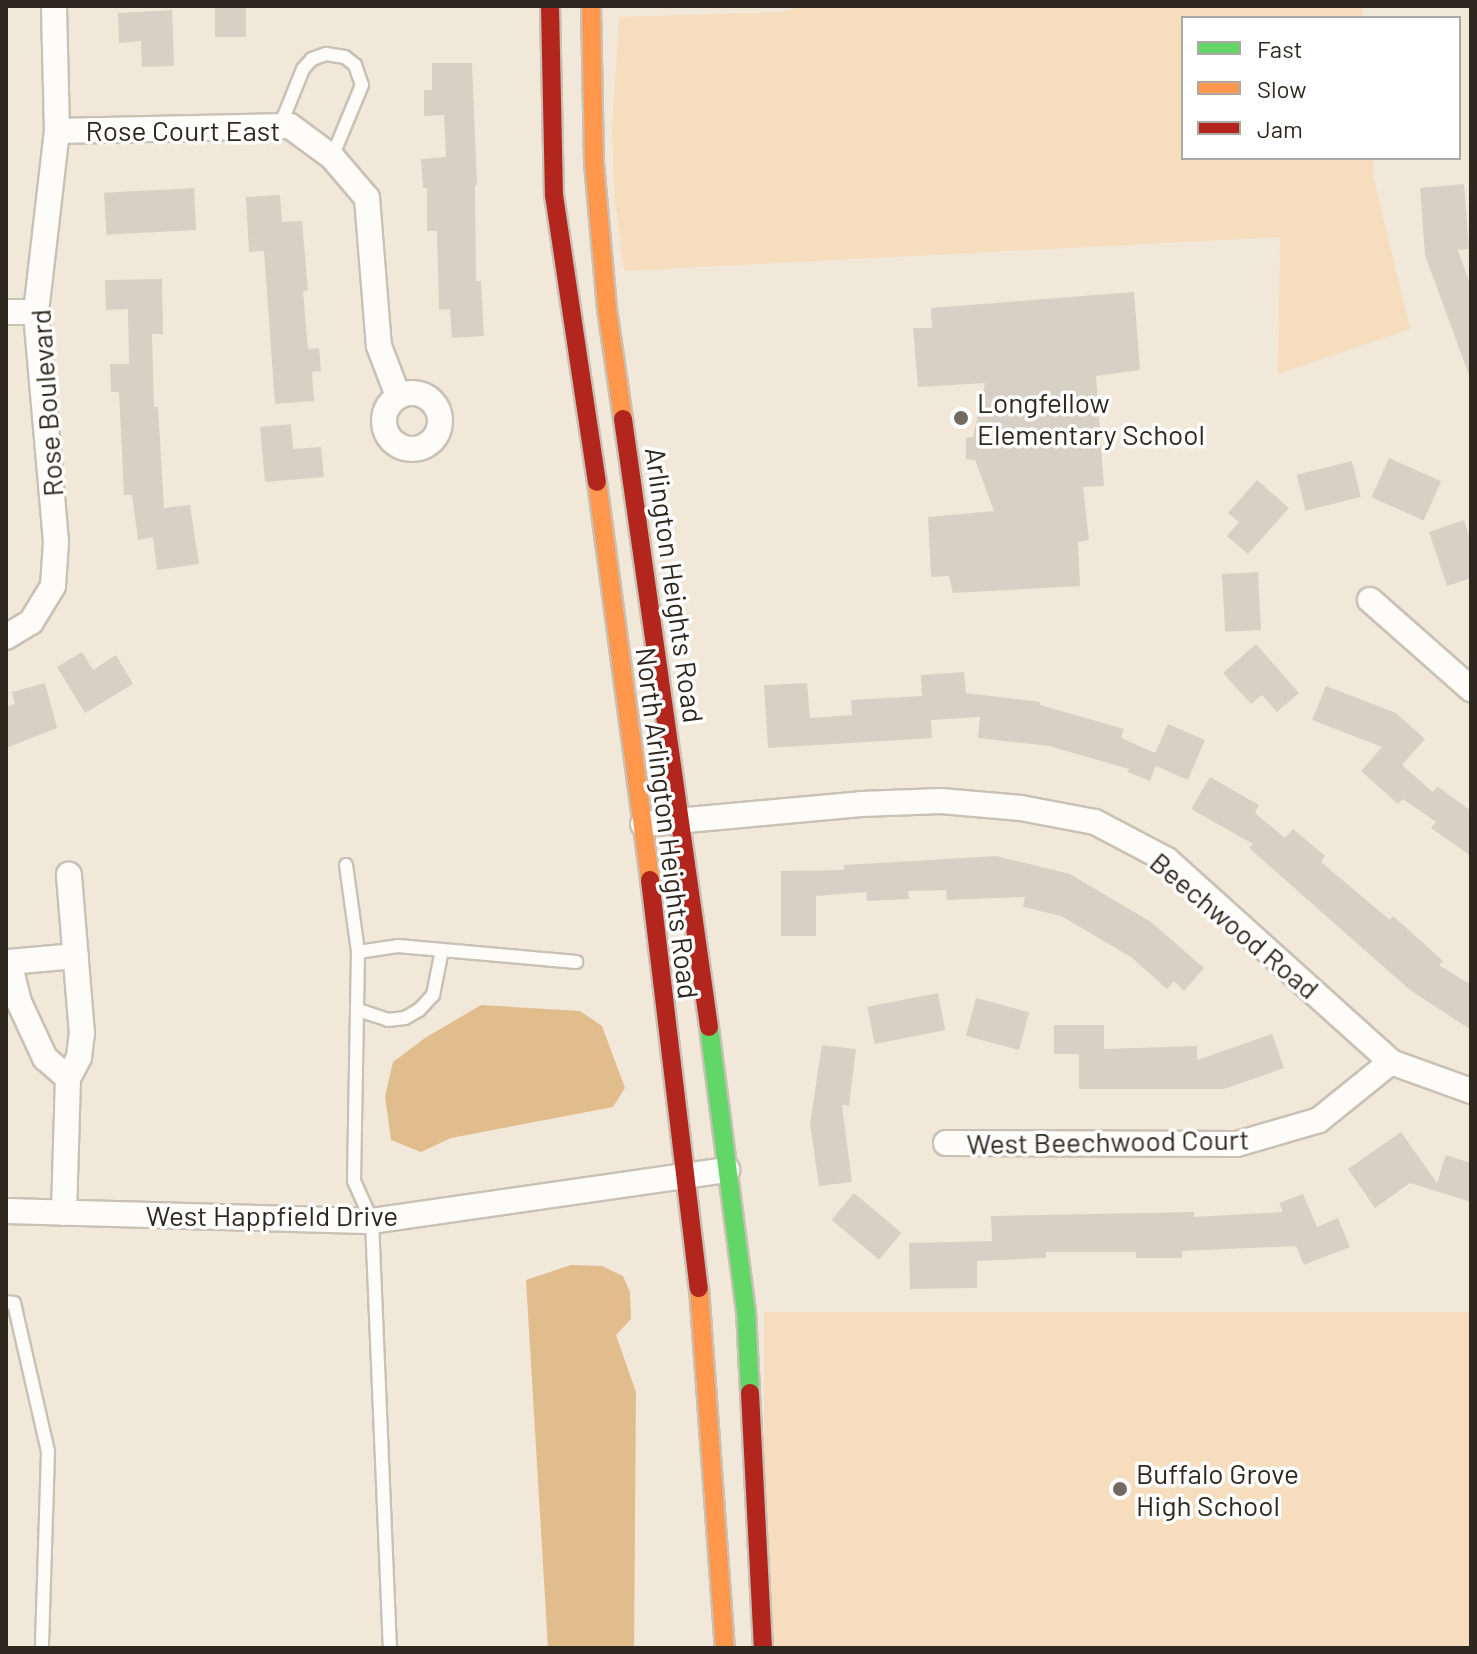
<!DOCTYPE html>
<style>
body{margin:0}
#map{position:relative;width:1477px;height:1654px;overflow:hidden;background:#f2e8da;font-family:Barlow,sans-serif}
div>[style]{position:absolute}
[style*='--x']{left:calc(var(--x)*1px);top:calc(var(--y)*1px);width:calc(var(--w)*1px);rotate:calc(var(--a)*1deg)}
.green>*{inset:0;background:#f5ddbd;transform-origin:0 0}
.water>*{inset:0;background:#e1bd8d}
.building>*{inset:0;background:#d8d0c5;transform-origin:0 0}
.roads{filter:drop-shadow(2px 0 #c9c1b6) drop-shadow(-2px 0 #c9c1b6) drop-shadow(0 2px #c9c1b6) drop-shadow(0 -2px #c9c1b6)}
.lane>*{height:12px;margin:-6px;padding:0 6px;transform-origin:6px;border-radius:6px;background:#fdfcf9}
.street>*{height:24px;margin:-12px;padding:0 12px;transform-origin:12px;border-radius:12px;background:#fdfcf9}
.street>.ring{margin:-12px;padding:0;box-sizing:content-box;background:none;border:24px solid #fdfcf9;border-radius:50%}
.fast>*{height:18px;margin:-9px;padding:0 9px;transform-origin:9px;border-radius:9px;background:#63d668}
.slow>*{height:18px;margin:-9px;padding:0 9px;transform-origin:9px;border-radius:9px;background:#ff974d}
.jam>*{height:18px;margin:-9px;padding:0 9px;transform-origin:9px;border-radius:9px;background:#b3261e}
.dots>*{width:22px;height:22px;translate:-50% -50%;box-sizing:border-box;border:4px solid #fff;border-radius:50%}
span{translate:-50% -50%;white-space:nowrap;text-align:center;line-height:1.15;-webkit-text-stroke:7px #fff;paint-order:stroke}
.street-label{font-size:28px;color:#2f281e}
.poi-label{font-size:28px;color:#2f281e}
.left{translate:0 -50%;text-align:left}
.frame{position:absolute;inset:0;border:8px solid #2f281e;pointer-events:none}
.legend{position:absolute;left:1181px;top:16px;width:280px;height:144px;box-sizing:border-box;background:#fff;border:2px solid #aca9a5;margin:0;padding:10px 14px;list-style:none;font-size:24px;color:#2f281e}
.legend li{display:flex;align-items:center;gap:16px;height:40px}
.legend b{width:40px;border:2px solid #aca9a5}
</style>
<div id="map">
<div class="green">
<i style="clip-path:polygon(808px 6px,1362px 6px,1363px 18px,1183px 18px,1183px 158px,1373px 158px,1374px 179px,1410px 329px,1278px 374px,1280px 237px,624px 271px,615px 201px,612px 132px,619px 17px,779px 12px)"></i>
<i style="left:1471px;top:1312px;width:336px;height:707px;rotate:90deg"></i>
</div>
<div class="water">
<i style="clip-path:polygon(481px 1005px,580px 1011px,602px 1026px,625px 1088px,613px 1107px,451px 1138px,421px 1152px,391px 1140px,385px 1096px,393px 1062px,425px 1038px)"></i>
<i style="clip-path:polygon(571px 1265px,602px 1266px,623px 1276px,630px 1292px,631px 1319px,616px 1335px,636px 1392px,634px 1648px,548px 1648px,526px 1280px)"></i>
</div>
<div class="building">
<i style="left:215px;top:6px;width:31px;height:31px"></i>
<i style="clip-path:polygon(172px 10px,174px 66px,142px 67px,141px 41px,119px 43px,118px 13px)"></i>
<i style="clip-path:polygon(432px 63px,472px 63px,477px 185px,475px 185px,476px 281px,481px 281px,484px 336px,452px 338px,450px 309px,439px 310px,437px 231px,427px 231px,427px 188px,423px 188px,421px 159px,446px 157px,444px 115px,424px 116px,424px 90px,432px 90px)"></i>
<i style="clip-path:polygon(1464px 184px,1469px 249px,1458px 250px,1471px 287px,1469px 375px,1425px 255px,1420px 188px)"></i>
<i style="left:194px;top:188px;width:42px;height:90px;rotate:87deg"></i>
<i style="clip-path:polygon(280px 195px,282px 222px,302px 221px,308px 290px,303px 291px,308px 349px,319px 348px,321px 371px,312px 372px,314px 401px,275px 404px,264px 251px,249px 252px,246px 197px)"></i>
<i style="clip-path:polygon(162px 279px,163px 334px,152px 334px,154px 407px,158px 407px,164px 508px,190px 505px,199px 564px,157px 570px,153px 537px,138px 540px,132px 495px,124px 495px,119px 392px,111px 392px,110px 364px,129px 364px,128px 309px,106px 310px,105px 280px)"></i>
<i style="clip-path:polygon(1134px 292px,1140px 370px,1096px 376px,1104px 486px,1083px 487px,1089px 540px,1078px 542px,1080px 586px,953px 593px,949px 576px,931px 577px,928px 517px,994px 511px,975px 460px,966px 459px,966px 438px,973px 437px,985px 383px,918px 387px,913px 328px,932px 328px,931px 308px)"></i>
<i style="clip-path:polygon(291px 424px,293px 449px,321px 447px,324px 477px,265px 482px,260px 427px)"></i>
<i style="left:1389px;top:458px;width:57px;height:43px;rotate:24deg"></i>
<i style="left:1352px;top:461px;width:37px;height:57px;rotate:76deg"></i>
<i style="clip-path:polygon(1257px 480px,1289px 508px,1248px 554px,1227px 536px,1239px 522px,1228px 513px)"></i>
<i style="clip-path:polygon(1464px 520px,1471px 542px,1471px 578px,1447px 586px,1429px 532px)"></i>
<i style="left:1258px;top:572px;width:58px;height:36px;rotate:87deg"></i>
<i style="clip-path:polygon(1256px 644px,1299px 693px,1277px 712px,1262px 695px,1251px 704px,1223px 673px)"></i>
<i style="clip-path:polygon(82px 652px,93px 670px,116px 655px,133px 684px,85px 713px,57px 667px)"></i>
<i style="clip-path:polygon(964px 672px,966px 693px,1040px 702px,1040px 705px,1124px 729px,1121px 738px,1155px 753px,1168px 724px,1205px 740px,1188px 780px,1156px 766px,1150px 781px,1128px 772px,1129px 769px,1049px 746px,978px 738px,980px 717px,931px 720px,932px 738px,768px 748px,764px 685px,807px 683px,810px 718px,852px 715px,851px 700px,922px 696px,921px 675px)"></i>
<i style="clip-path:polygon(45px 683px,57px 728px,6px 748px,6px 707px,15px 704px,12px 692px)"></i>
<i style="clip-path:polygon(1326px 686px,1396px 713px,1425px 739px,1402px 765px,1433px 792px,1437px 786px,1471px 811px,1471px 856px,1431px 828px,1436px 822px,1403px 799px,1398px 804px,1361px 771px,1382px 747px,1312px 720px)"></i>
<i style="clip-path:polygon(1210px 777px,1259px 805px,1255px 813px,1285px 838px,1293px 829px,1325px 856px,1321px 862px,1390px 920px,1393px 916px,1443px 961px,1439px 965px,1471px 985px,1471px 1030px,1410px 990px,1249px 848px,1253px 844px,1191px 809px)"></i>
<i style="clip-path:polygon(996px 856px,1070px 874px,1151px 922px,1204px 968px,1184px 991px,1174px 981px,1167px 989px,1131px 957px,1061px 916px,1023px 907px,1025px 897px,947px 900px,946px 890px,908px 891px,909px 899px,867px 901px,866px 892px,816px 896px,816px 936px,781px 936px,781px 871px,844px 870px,844px 865px)"></i>
<i style="left:938px;top:993px;width:38px;height:72px;rotate:79deg"></i>
<i style="left:976px;top:998px;width:55px;height:39px;rotate:15deg"></i>
<i style="clip-path:polygon(1054px 1025px,1104px 1025px,1104px 1049px,1197px 1046px,1197px 1060px,1272px 1034px,1284px 1068px,1224px 1089px,1079px 1089px,1079px 1054px,1054px 1054px)"></i>
<i style="clip-path:polygon(822px 1045px,856px 1049px,849px 1106px,842px 1105px,852px 1182px,819px 1186px,810px 1124px)"></i>
<i style="clip-path:polygon(1401px 1132px,1437px 1183px,1446px 1155px,1471px 1163px,1471px 1202px,1410px 1183px,1375px 1208px,1348px 1169px)"></i>
<i style="left:854px;top:1193px;width:62px;height:35px;rotate:40deg"></i>
<i style="clip-path:polygon(1303px 1194px,1317px 1227px,1338px 1218px,1350px 1247px,1304px 1265px,1296px 1246px,1182px 1251px,1182px 1258px,1136px 1258px,1136px 1252px,1046px 1252px,1046px 1258px,977px 1261px,977px 1288px,910px 1289px,909px 1243px,992px 1241px,991px 1216px,1194px 1212px,1194px 1217px,1283px 1212px,1279px 1203px)"></i>
</div>
<div class="roads">
<div class="lane">
<i style="--x:280;--y:126;--w:61;--a:-68"></i>
<i style="--x:303;--y:69;--w:13;--a:-48"></i>
<i style="--x:312;--y:59;--w:15;--a:-20"></i>
<i style="--x:326;--y:54;--w:19;--a:9"></i>
<i style="--x:345;--y:57;--w:13;--a:39"></i>
<i style="--x:355;--y:65;--w:21;--a:71"></i>
<i style="--x:362;--y:85;--w:78;--a:112.6"></i>
<i style="--x:346;--y:865;--w:88;--a:82.1"></i>
<i style="--x:358;--y:952;--w:229;--a:91"></i>
<i style="--x:354;--y:1181;--w:44;--a:65.8"></i>
<i style="--x:372;--y:1221;--w:427;--a:87.6"></i>
<i style="--x:358;--y:952;--w:40;--a:-8.5"></i>
<i style="--x:398;--y:946;--w:179;--a:5.1"></i>
<i style="--x:358;--y:1010;--w:32;--a:18"></i>
<i style="--x:388;--y:1020;--w:17;--a:-7"></i>
<i style="--x:405;--y:1018;--w:16;--a:-30"></i>
<i style="--x:419;--y:1010;--w:21;--a:-47"></i>
<i style="--x:433;--y:995;--w:46;--a:-78.7"></i>
<i style="--x:6;--y:1302;--w:8;--a:7"></i>
<i style="--x:14;--y:1303;--w:153;--a:77.1"></i>
<i style="--x:48;--y:1452;--w:196;--a:91.8"></i>
</div>
<div class="street">
<i style="--x:57;--y:131;--w:233;--a:-1.2"></i>
<i style="--x:290;--y:126;--w:52;--a:36.4"></i>
<i style="--x:332;--y:157;--w:54;--a:49.5"></i>
<i style="--x:367;--y:198;--w:148;--a:85.4"></i>
<i style="--x:379;--y:346;--w:53;--a:69.2"></i>
<i style="--x:6;--y:312;--w:30;--a:0"></i>
<i class="ring" style="left:384px;top:393px;width:32px;height:32px"></i>
<i style="--x:1370;--y:600;--w:135;--a:41.4"></i>
<i style="--x:6;--y:637;--w:29;--a:-31"></i>
<i style="--x:31;--y:622;--w:42;--a:-58.6"></i>
<i style="--x:53;--y:586;--w:44;--a:-86.1"></i>
<i style="--x:56;--y:542;--w:231;--a:-95"></i>
<i style="--x:36;--y:312;--w:182;--a:-83.4"></i>
<i style="--x:57;--y:131;--w:125;--a:-91.4"></i>
<i style="--x:643;--y:824;--w:219;--a:-5.2"></i>
<i style="--x:861;--y:804;--w:80;--a:-2.1"></i>
<i style="--x:941;--y:801;--w:80;--a:5"></i>
<i style="--x:1021;--y:808;--w:75;--a:10.7"></i>
<i style="--x:1095;--y:822;--w:81;--a:27.8"></i>
<i style="--x:1167;--y:860;--w:302;--a:42"></i>
<i style="--x:1391;--y:1062;--w:85;--a:19.9"></i>
<i style="--x:6;--y:962;--w:3;--a:0"></i>
<i style="--x:9;--y:962;--w:41;--a:76"></i>
<i style="--x:19;--y:1002;--w:62;--a:65.1"></i>
<i style="--x:45;--y:1058;--w:30;--a:41"></i>
<i style="--x:9;--y:962;--w:67;--a:-5.1"></i>
<i style="--x:946;--y:1143;--w:291;--a:0.2"></i>
<i style="--x:1237;--y:1144;--w:85;--a:-16.3"></i>
<i style="--x:1319;--y:1120;--w:92;--a:-38.9"></i>
<i style="--x:6;--y:1211;--w:366;--a:1.6"></i>
<i style="--x:372;--y:1221;--w:359;--a:-8.2"></i>
<i style="--x:64;--y:1213;--w:135;--a:-88.3"></i>
<i style="--x:68;--y:1078;--w:24;--a:-62"></i>
<i style="--x:79;--y:1057;--w:23;--a:-83"></i>
<i style="--x:82;--y:1034;--w:160;--a:-94.7"></i>
</div>
<div class="fast">
<i style="--x:709;--y:1027;--w:285;--a:82.6"></i>
<i style="--x:746;--y:1310;--w:83;--a:87.2"></i>
</div>
<div class="slow">
<i style="--x:591;--y:6;--w:157;--a:88.9"></i>
<i style="--x:594;--y:163;--w:147;--a:84.9"></i>
<i style="--x:607;--y:309;--w:111;--a:81.7"></i>
<i style="--x:597;--y:482;--w:402;--a:82.4"></i>
<i style="--x:699;--y:1288;--w:361;--a:85.9"></i>
</div>
<div class="jam">
<i style="--x:550;--y:6;--w:189;--a:88.8"></i>
<i style="--x:554;--y:195;--w:290;--a:81.5"></i>
<i style="--x:623;--y:419;--w:614;--a:81.95"></i>
<i style="--x:650;--y:880;--w:411;--a:83.2"></i>
<i style="--x:750;--y:1393;--w:255;--a:87.1"></i>
</div>
</div>
<div class="dots">
<i style="left:961px;top:418px;background:#736b60"></i>
<i style="left:1120px;top:1489px;background:#736b60"></i>
</div>
<div class="street-label">
<span style="left:183px;top:130px">Rose Court East</span>
<span style="left:46px;top:403px;rotate:-94deg">Rose Boulevard</span>
<span style="left:675px;top:585px;rotate:82deg">Arlington Heights Road</span>
<span style="left:668px;top:823px;rotate:83deg">North Arlington Heights Road</span>
<span style="left:1235px;top:925px;rotate:40deg">Beechwood Road</span>
<span style="left:1108px;top:1141px;rotate:-1deg">West Beechwood Court</span>
<span style="left:272px;top:1215px">West Happfield Drive</span>
</div>
<div class="poi-label">
<span class="left" style="left:977px;top:418px">Longfellow<br>Elementary School</span>
<span class="left" style="left:1136px;top:1489px">Buffalo Grove<br>High School</span>
</div>
<div class="frame"></div>
<ul class="legend">
<li><b style="height:10px;background:#63d668"></b>Fast</li>
<li><b style="height:10px;background:#ff974d"></b>Slow</li>
<li><b style="height:10px;background:#b3261e"></b>Jam</li>
</ul>
</div>
